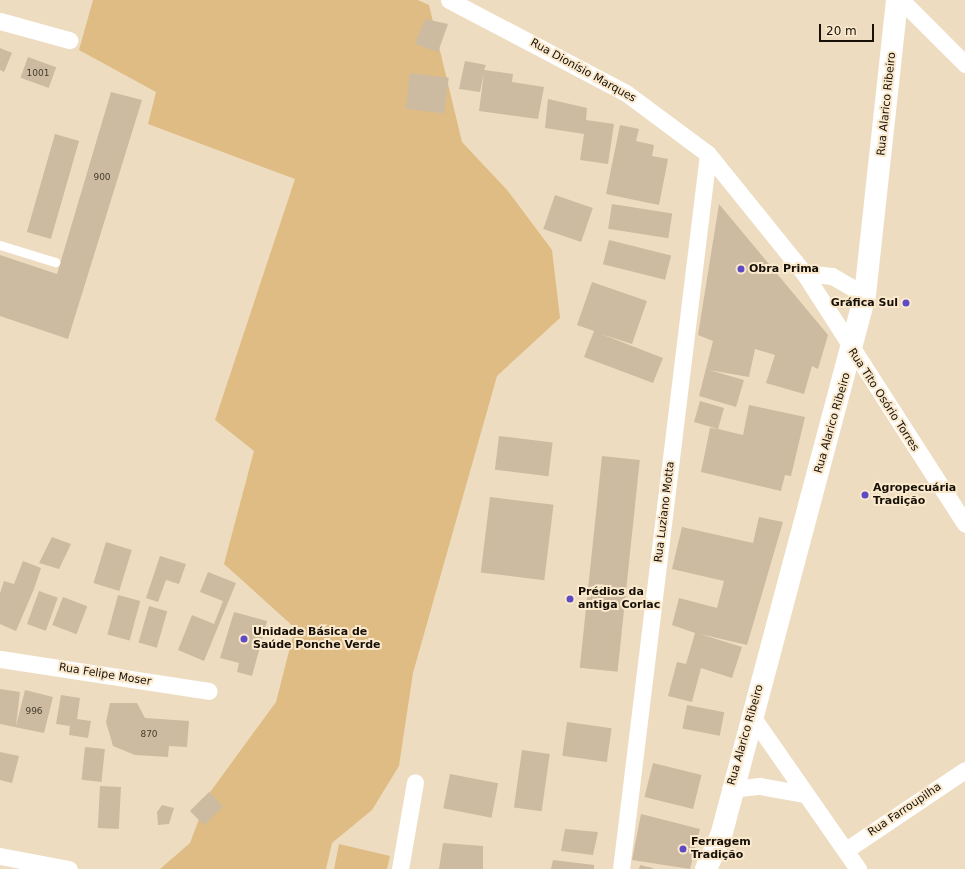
<!DOCTYPE html>
<meta charset="utf-8">
<style>
body{margin:0}
#map{position:relative;width:965px;height:869px;overflow:hidden;background:#eedcc1;font-family:"DejaVu Sans",sans-serif}
div>[style]{position:absolute}
[style*='--x']{left:calc(var(--x)*1px);top:calc(var(--y)*1px);width:calc(var(--w)*1px);rotate:calc(var(--a)*1deg)}
.green>*{inset:0;background:#dfbc84}
.building>*{inset:0;background:#ccbba0;transform-origin:0 0}
.lane>*{height:9px;margin:-4.5px;padding:0 4.5px;transform-origin:4.5px;border-radius:4.5px;background:#fff}
.street>*{height:17px;margin:-8.5px;padding:0 8.5px;transform-origin:8.5px;border-radius:8.5px;background:#fff}
.secondary>*{height:22px;margin:-11px;padding:0 11px;transform-origin:11px;border-radius:11px;background:#fff}
.dots>*{width:11px;height:11px;translate:-50% -50%;box-sizing:border-box;border:2px solid #fbe9cd;border-radius:50%}
span{translate:-50% -50%;white-space:nowrap;text-align:center;line-height:1.15;-webkit-text-stroke:4px #fbe9cd;paint-order:stroke}
.number-label{font-size:9px;color:#443b2d}
.number-label span{-webkit-text-stroke-width:0}
.street-label{font-size:11px;color:#161007}
.poi-label{font-size:11px;color:#161007;font-weight:700}
.left{translate:0 -50%;text-align:left}
.right{translate:-100% -50%;text-align:right}
.scale{position:absolute;left:819px;top:24px;width:55px;height:18px;box-sizing:border-box;border:2px solid #161007;border-top:0;padding-left:5px;font-size:12px;line-height:14px;white-space:nowrap;color:#161007;-webkit-text-stroke:3px #fbe9cd;paint-order:stroke}
</style>
<div id="map">
<div class="green">
<i style="clip-path:polygon(93px 0,418px 0,429px 5px,462px 142px,508px 191px,552px 250px,560px 318px,497px 376px,413px 673px,399px 766px,372px 810px,332px 843px,326px 869px,160px 869px,190px 843px,208px 795px,276px 702px,295px 628px,224px 564px,254px 451px,215px 420px,295px 179px,148px 124px,156px 92px,79px 50px)"></i>
<i style="clip-path:polygon(339px 844px,390px 856px,387px 869px,334px 869px)"></i>
</div>
<div class="building">
<i style="clip-path:polygon(425px 19px,448px 24px,438px 52px,415px 44px)"></i>
<i style="clip-path:polygon(0 48px,12px 53px,4px 72px,0 70px)"></i>
<i style="left:28px;top:57px;width:30px;height:22px;rotate:20deg"></i>
<i style="clip-path:polygon(465px 61px,486px 65px,484px 70px,513px 74px,512px 82px,544px 87px,538px 119px,479px 111px,484px 73px,480px 92px,459px 89px)"></i>
<i style="left:410px;top:73px;width:39px;height:36px;rotate:7deg"></i>
<i style="clip-path:polygon(111px 92px,142px 100px,68px 339px,0 316px,0 255px,57px 274px)"></i>
<i style="clip-path:polygon(548px 99px,587px 108px,586px 120px,614px 124px,608px 164px,580px 160px,584px 134px,545px 128px)"></i>
<i style="clip-path:polygon(620px 125px,639px 129px,636px 141px,654px 145px,652px 156px,668px 159px,659px 205px,606px 194px)"></i>
<i style="left:55px;top:134px;width:25px;height:102px;rotate:16deg"></i>
<i style="left:555px;top:195px;width:40px;height:36px;rotate:19deg"></i>
<i style="left:612px;top:204px;width:61px;height:25px;rotate:9deg"></i>
<i style="clip-path:polygon(719px 204px,828px 335px,818px 369px,812px 366px,804px 394px,766px 383px,775px 355px,755px 349px,749px 377px,709px 370px,744px 380px,736px 407px,699px 396px,713px 341px,698px 335px)"></i>
<i style="left:609px;top:240px;width:64px;height:25px;rotate:14deg"></i>
<i style="clip-path:polygon(592px 282px,647px 301px,632px 344px,601px 334px,663px 358px,653px 383px,584px 357px,594px 331px,577px 325px)"></i>
<i style="clip-path:polygon(700px 401px,724px 408px,718px 429px,743px 435px,749px 405px,805px 417px,791px 476px,785px 475px,781px 491px,701px 472px,710px 428px,718px 429px,694px 422px)"></i>
<i style="left:499px;top:436px;width:54px;height:34px;rotate:7deg"></i>
<i style="left:602px;top:456px;width:38px;height:213px;rotate:6deg"></i>
<i style="left:490px;top:497px;width:64px;height:76px;rotate:7deg"></i>
<i style="clip-path:polygon(759px 517px,783px 522px,747px 645px,700px 634px,742px 647px,732px 678px,701px 668px,692px 702px,668px 696px,677px 662px,686px 664px,695px 633px,672px 625px,679px 598px,717px 608px,724px 581px,672px 569px,682px 527px,753px 543px)"></i>
<i style="clip-path:polygon(52px 537px,71px 544px,59px 569px,39px 563px)"></i>
<i style="left:106px;top:542px;width:27px;height:43px;rotate:17deg"></i>
<i style="clip-path:polygon(160px 556px,186px 564px,179px 584px,166px 580px,158px 602px,146px 598px)"></i>
<i style="clip-path:polygon(23px 561px,41px 568px,34px 589px,17px 585px,34px 589px,16px 631px,0 624px,0 593px,4px 581px,14px 584px)"></i>
<i style="clip-path:polygon(208px 572px,236px 583px,204px 661px,178px 650px,192px 615px,214px 624px,223px 601px,200px 592px)"></i>
<i style="left:39px;top:591px;width:20px;height:35px;rotate:20deg"></i>
<i style="left:118px;top:595px;width:23px;height:41px;rotate:15deg"></i>
<i style="left:63px;top:597px;width:26px;height:30px;rotate:21deg"></i>
<i style="left:149px;top:606px;width:19px;height:38px;rotate:16deg"></i>
<i style="clip-path:polygon(234px 612px,267px 621px,252px 676px,237px 672px,239px 663px,220px 658px)"></i>
<i style="clip-path:polygon(0 689px,20px 692px,16px 726px,25px 690px,53px 697px,44px 733px,0 724px)"></i>
<i style="clip-path:polygon(61px 695px,80px 698px,77px 719px,91px 721px,88px 738px,69px 735px,70px 726px,56px 724px)"></i>
<i style="clip-path:polygon(110px 703px,137px 703px,145px 718px,189px 721px,187px 747px,169px 746px,168px 757px,135px 755px,113px 746px,106px 722px)"></i>
<i style="left:687px;top:705px;width:38px;height:24px;rotate:11deg"></i>
<i style="left:567px;top:722px;width:45px;height:34px;rotate:8deg"></i>
<i style="left:85px;top:747px;width:20px;height:33px;rotate:6deg"></i>
<i style="left:522px;top:750px;width:28px;height:58px;rotate:8deg"></i>
<i style="clip-path:polygon(0 752px,19px 756px,12px 783px,0 780px)"></i>
<i style="left:653px;top:763px;width:50px;height:35px;rotate:14deg"></i>
<i style="left:450px;top:774px;width:49px;height:35px;rotate:11deg"></i>
<i style="left:100px;top:786px;width:21px;height:42px;rotate:3deg"></i>
<i style="left:209px;top:792px;width:20px;height:27px;rotate:45deg"></i>
<i style="clip-path:polygon(162px 805px,174px 808px,169px 824px,158px 825px,157px 812px)"></i>
<i style="clip-path:polygon(641px 814px,700px 829px,690px 869px,632px 860px)"></i>
<i style="clip-path:polygon(565px 829px,598px 832px,593px 855px,561px 851px)"></i>
<i style="clip-path:polygon(443px 843px,483px 846px,483px 869px,439px 869px)"></i>
<i style="clip-path:polygon(553px 860px,594px 865px,594px 869px,551px 869px)"></i>
<i style="clip-path:polygon(640px 865px,653px 868px,653px 869px,639px 869px)"></i>
</div>
<div class="lane">
<i style="--x:0;--y:245;--w:58;--a:17.2"></i>
</div>
<div class="street">
<i style="--x:449;--y:0;--w:200;--a:27.7"></i>
<i style="--x:626;--y:93;--w:102;--a:36.6"></i>
<i style="--x:708;--y:154;--w:153;--a:51.1"></i>
<i style="--x:804;--y:273;--w:298;--a:57.3"></i>
<i style="--x:901;--y:0;--w:91;--a:45"></i>
<i style="--x:0;--y:21;--w:72;--a:15.4"></i>
<i style="--x:804;--y:273;--w:28;--a:6"></i>
<i style="--x:832;--y:276;--w:38;--a:30"></i>
<i style="--x:0;--y:659;--w:211;--a:8.7"></i>
<i style="--x:751;--y:715;--w:188;--a:55.2"></i>
<i style="--x:730;--y:789;--w:30;--a:-6"></i>
<i style="--x:760;--y:786;--w:46;--a:10.1"></i>
<i style="--x:846;--y:850;--w:143;--a:-33.9"></i>
<i style="--x:0;--y:856;--w:70;--a:10.7"></i>
<i style="--x:400;--y:869;--w:88;--a:-80.2"></i>
<i style="--x:621;--y:869;--w:720;--a:-83.06"></i>
</div>
<div class="secondary">
<i style="--x:706;--y:869;--w:36;--a:-66"></i>
<i style="--x:721;--y:836;--w:560;--a:-75.09"></i>
<i style="--x:865;--y:295;--w:297;--a:-83.8"></i>
</div>
<div class="dots">
<i style="left:741px;top:269px;background:#5d4bc4"></i>
<i style="left:906px;top:303px;background:#5d4bc4"></i>
<i style="left:865px;top:495px;background:#5d4bc4"></i>
<i style="left:570px;top:599px;background:#5d4bc4"></i>
<i style="left:244px;top:639px;background:#5d4bc4"></i>
<i style="left:683px;top:849px;background:#5d4bc4"></i>
</div>
<div class="number-label">
<span style="left:38px;top:73px">1001</span>
<span style="left:102px;top:177px">900</span>
<span style="left:34px;top:711px">996</span>
<span style="left:149px;top:734px">870</span>
</div>
<div class="street-label">
<span style="left:583px;top:71px;rotate:29deg">Rua Dionísio Marques</span>
<span style="left:887px;top:104px;rotate:-84deg">Rua Alarico Ribeiro</span>
<span style="left:883px;top:400px;rotate:57deg">Rua Tito Osório Torres</span>
<span style="left:833px;top:423px;rotate:-74deg">Rua Alarico Ribeiro</span>
<span style="left:665px;top:512px;rotate:-83deg">Rua Luziano Motta</span>
<span style="left:105px;top:675px;rotate:9deg">Rua Felipe Moser</span>
<span style="left:746px;top:735px;rotate:-74deg">Rua Alarico Ribeiro</span>
<span style="left:905px;top:810px;rotate:-34deg">Rua Farroupilha</span>
</div>
<div class="poi-label">
<span class="left" style="left:749px;top:269px">Obra Prima</span>
<span class="right" style="left:898px;top:303px">Gráfica Sul</span>
<span class="left" style="left:873px;top:495px">Agropecuária<br>Tradição</span>
<span class="left" style="left:578px;top:599px">Prédios da<br>antiga Corlac</span>
<span class="left" style="left:253px;top:639px">Unidade Básica de<br>Saúde Ponche Verde</span>
<span class="left" style="left:691px;top:849px">Ferragem<br>Tradição</span>
</div>
<div class="scale">20 m</div>
</div>
